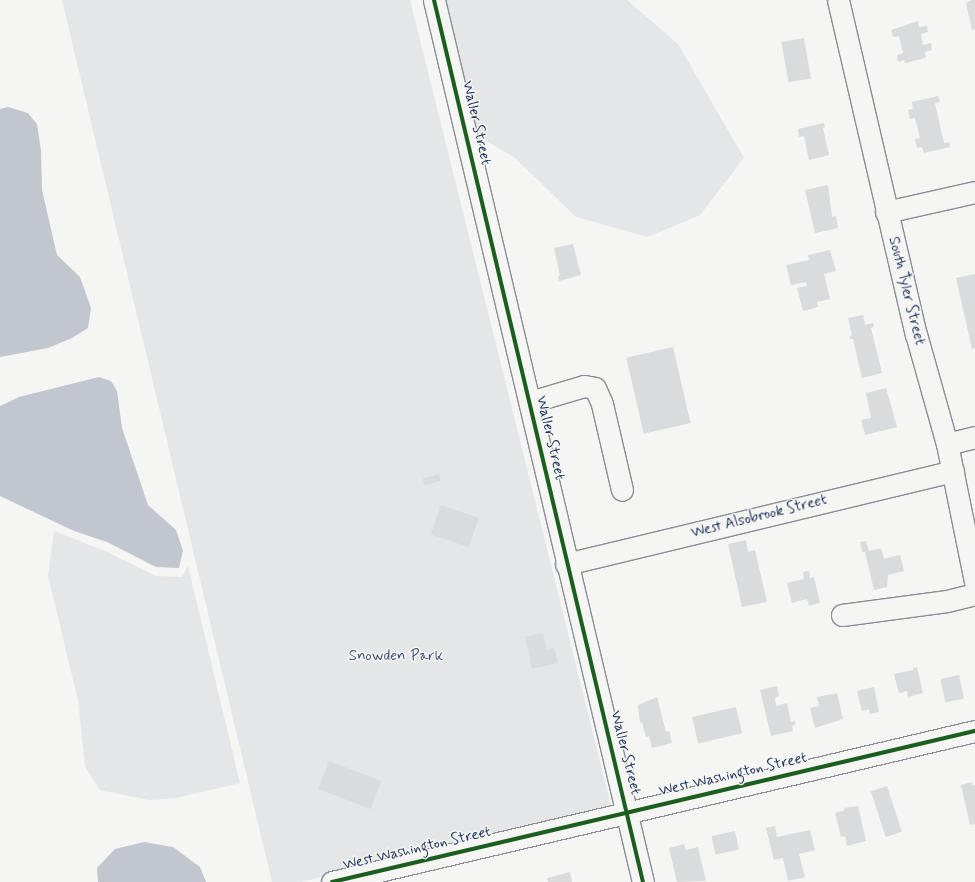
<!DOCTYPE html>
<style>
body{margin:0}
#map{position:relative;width:975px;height:882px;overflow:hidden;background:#f5f5f3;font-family:Mynerve,sans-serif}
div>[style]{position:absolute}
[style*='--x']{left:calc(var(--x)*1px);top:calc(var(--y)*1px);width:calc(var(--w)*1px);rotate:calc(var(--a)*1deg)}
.green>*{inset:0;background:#e4e6e7}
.water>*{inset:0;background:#c1c6cf}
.building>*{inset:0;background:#dadbdc;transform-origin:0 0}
.roads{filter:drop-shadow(1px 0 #898d95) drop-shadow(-1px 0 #898d95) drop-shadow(0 1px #898d95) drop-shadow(0 -1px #898d95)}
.minor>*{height:21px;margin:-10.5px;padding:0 10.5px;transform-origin:10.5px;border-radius:10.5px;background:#f5f5f3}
.cycleway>*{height:4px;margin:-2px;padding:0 2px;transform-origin:2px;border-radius:2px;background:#1b5e20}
span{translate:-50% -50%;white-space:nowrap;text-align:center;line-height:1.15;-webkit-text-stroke:3px #f6f6f2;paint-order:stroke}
.street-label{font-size:15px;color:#1b2f5e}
.park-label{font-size:15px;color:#405177}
</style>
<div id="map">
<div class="green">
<i style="clip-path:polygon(62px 0,410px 0,611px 806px,301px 882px,272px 882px)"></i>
<i style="clip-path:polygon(444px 0,627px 0,678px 44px,744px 158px,700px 215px,648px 237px,576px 217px,514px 157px,476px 135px)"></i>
<i style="clip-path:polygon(54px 531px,105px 551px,156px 576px,182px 577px,188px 566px,240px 783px,176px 798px,149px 800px,100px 790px,85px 766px,78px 700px,48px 576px)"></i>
</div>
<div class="water">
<i style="clip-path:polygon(8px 107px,28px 113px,37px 124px,41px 151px,42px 190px,57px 255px,80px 277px,91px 308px,88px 328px,72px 338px,48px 348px,0 357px,0 109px)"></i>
<i style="clip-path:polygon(99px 377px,111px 381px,117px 391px,122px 428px,148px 505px,176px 530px,183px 551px,179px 568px,156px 567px,107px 542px,74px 531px,0 496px,0 406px,19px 397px)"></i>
<i style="clip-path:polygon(144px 842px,173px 847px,200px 867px,206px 882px,98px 882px,97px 868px,115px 849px)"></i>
</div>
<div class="building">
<i style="clip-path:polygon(972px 0,975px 0,975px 29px,972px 30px,966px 3px)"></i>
<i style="clip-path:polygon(918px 21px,919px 27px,927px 26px,928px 32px,921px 34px,923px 45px,931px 43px,932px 50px,925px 52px,926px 58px,905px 63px,904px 60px,898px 62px,897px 55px,903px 53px,899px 36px,893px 37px,891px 30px)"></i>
<i style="left:804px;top:38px;width:41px;height:23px;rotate:80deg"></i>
<i style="clip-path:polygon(938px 96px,940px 102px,935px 103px,944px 143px,949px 142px,950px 147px,924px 153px,922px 147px,917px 148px,915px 139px,920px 138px,915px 118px,910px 119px,908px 110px,913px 109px,912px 102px)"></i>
<i style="clip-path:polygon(824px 123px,825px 127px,823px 128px,829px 155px,809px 160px,804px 136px,799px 137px,798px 129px)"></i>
<i style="clip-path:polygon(828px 185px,832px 217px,836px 216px,838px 228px,815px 233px,805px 190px)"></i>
<i style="clip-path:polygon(573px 244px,581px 275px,559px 281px,558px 276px,560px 276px,554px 248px)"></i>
<i style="clip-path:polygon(830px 250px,836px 271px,824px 274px,830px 299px,817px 302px,818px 307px,803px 311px,797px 288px,807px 286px,806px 282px,791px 285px,786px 265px,809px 260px,808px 255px)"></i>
<i style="clip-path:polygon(975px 274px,975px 348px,972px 349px,956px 278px)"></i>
<i style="clip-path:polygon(863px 315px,865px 325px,873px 323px,874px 327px,871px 328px,882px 373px,862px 378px,853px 339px,850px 339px,850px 336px,852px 335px,848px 318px)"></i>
<i style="left:673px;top:347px;width:78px;height:48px;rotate:77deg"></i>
<i style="clip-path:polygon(886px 388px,897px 427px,865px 435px,861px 420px,871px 418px,866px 393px)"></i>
<i style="left:439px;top:474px;width:7px;height:17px;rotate:74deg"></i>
<i style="left:441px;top:505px;width:40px;height:31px;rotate:19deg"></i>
<i style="clip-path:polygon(746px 540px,748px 552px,755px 550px,767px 602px,742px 607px,728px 544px)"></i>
<i style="clip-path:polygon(866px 541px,869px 551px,881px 548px,884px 559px,900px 555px,904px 571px,888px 575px,887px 587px,874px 590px,865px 552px,862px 552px,860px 542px)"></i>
<i style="clip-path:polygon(809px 571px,810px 578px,814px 577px,820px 603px,809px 606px,807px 599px,792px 603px,787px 583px,804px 579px,803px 572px)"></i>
<i style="clip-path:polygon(543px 633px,547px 649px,554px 648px,558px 663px,532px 669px,525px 637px)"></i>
<i style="clip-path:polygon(917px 667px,923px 693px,908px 697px,907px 691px,899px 693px,894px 674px,913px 670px,913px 668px)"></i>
<i style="left:959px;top:675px;width:24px;height:19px;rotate:78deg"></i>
<i style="clip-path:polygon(777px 686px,779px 696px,775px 698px,776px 706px,787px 703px,791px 722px,795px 721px,795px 725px,792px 726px,793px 731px,771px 736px,760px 690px)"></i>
<i style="clip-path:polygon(874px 687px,879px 712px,870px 714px,869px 709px,862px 711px,857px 691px)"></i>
<i style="clip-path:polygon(837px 693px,843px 719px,815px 728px,810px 708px,819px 706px,817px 697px)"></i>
<i style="clip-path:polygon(657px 697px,666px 732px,669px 731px,672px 743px,652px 748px,649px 736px,646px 737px,642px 722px,640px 723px,638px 705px)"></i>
<i style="left:736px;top:707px;width:27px;height:45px;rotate:77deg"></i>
<i style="left:329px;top:761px;width:56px;height:30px;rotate:21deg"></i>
<i style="clip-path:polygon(972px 782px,972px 786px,975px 785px,975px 824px,970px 825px,961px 785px)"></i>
<i style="left:887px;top:786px;width:48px;height:17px;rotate:72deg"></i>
<i style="clip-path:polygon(858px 806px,866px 841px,847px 846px,845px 836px,841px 837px,835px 813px,845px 810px,844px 808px)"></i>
<i style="clip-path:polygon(775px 826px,777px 837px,810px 830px,815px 850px,799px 854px,805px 877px,788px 881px,783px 858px,774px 860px,766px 828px)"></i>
<i style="left:735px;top:831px;width:19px;height:24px;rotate:78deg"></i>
<i style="clip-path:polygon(684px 844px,686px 850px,698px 847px,706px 881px,677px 882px,669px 848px)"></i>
<i style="clip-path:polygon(570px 872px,572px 882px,548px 882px,547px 878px)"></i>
</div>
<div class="roads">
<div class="minor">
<i style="--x:434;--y:0;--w:906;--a:76.67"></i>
<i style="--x:838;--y:0;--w:343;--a:76.9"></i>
<i style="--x:916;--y:334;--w:114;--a:74.3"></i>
<i style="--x:947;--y:444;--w:141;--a:78.5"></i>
<i style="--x:886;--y:212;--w:91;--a:-12.7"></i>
<i style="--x:530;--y:402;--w:56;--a:-16.5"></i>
<i style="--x:584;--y:386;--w:11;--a:10"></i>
<i style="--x:595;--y:388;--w:17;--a:66"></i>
<i style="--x:602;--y:404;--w:88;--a:76.9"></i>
<i style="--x:947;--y:444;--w:29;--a:-14"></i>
<i style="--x:566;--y:564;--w:398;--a:-13.5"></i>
<i style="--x:842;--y:615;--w:106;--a:-7.6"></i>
<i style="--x:947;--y:601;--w:29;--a:-14"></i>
<i style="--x:332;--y:882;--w:660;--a:-13.22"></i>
</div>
</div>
<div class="cycleway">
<i style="--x:434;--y:0;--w:906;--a:76.67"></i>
<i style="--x:332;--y:882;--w:660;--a:-13.22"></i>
</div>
<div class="street-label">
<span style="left:476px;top:123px;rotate:77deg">Waller Street</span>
<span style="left:906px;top:291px;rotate:76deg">South Tyler Street</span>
<span style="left:550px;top:438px;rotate:77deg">Waller Street</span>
<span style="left:759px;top:517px;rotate:-14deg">West Alsobrook Street</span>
<span style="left:625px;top:753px;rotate:76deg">Waller Street</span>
<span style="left:733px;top:775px;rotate:-13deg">West Washington Street</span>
<span style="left:417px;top:849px;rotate:-13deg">West Washington Street</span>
</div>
<div class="park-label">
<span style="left:396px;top:657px">Snowden Park</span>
</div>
</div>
